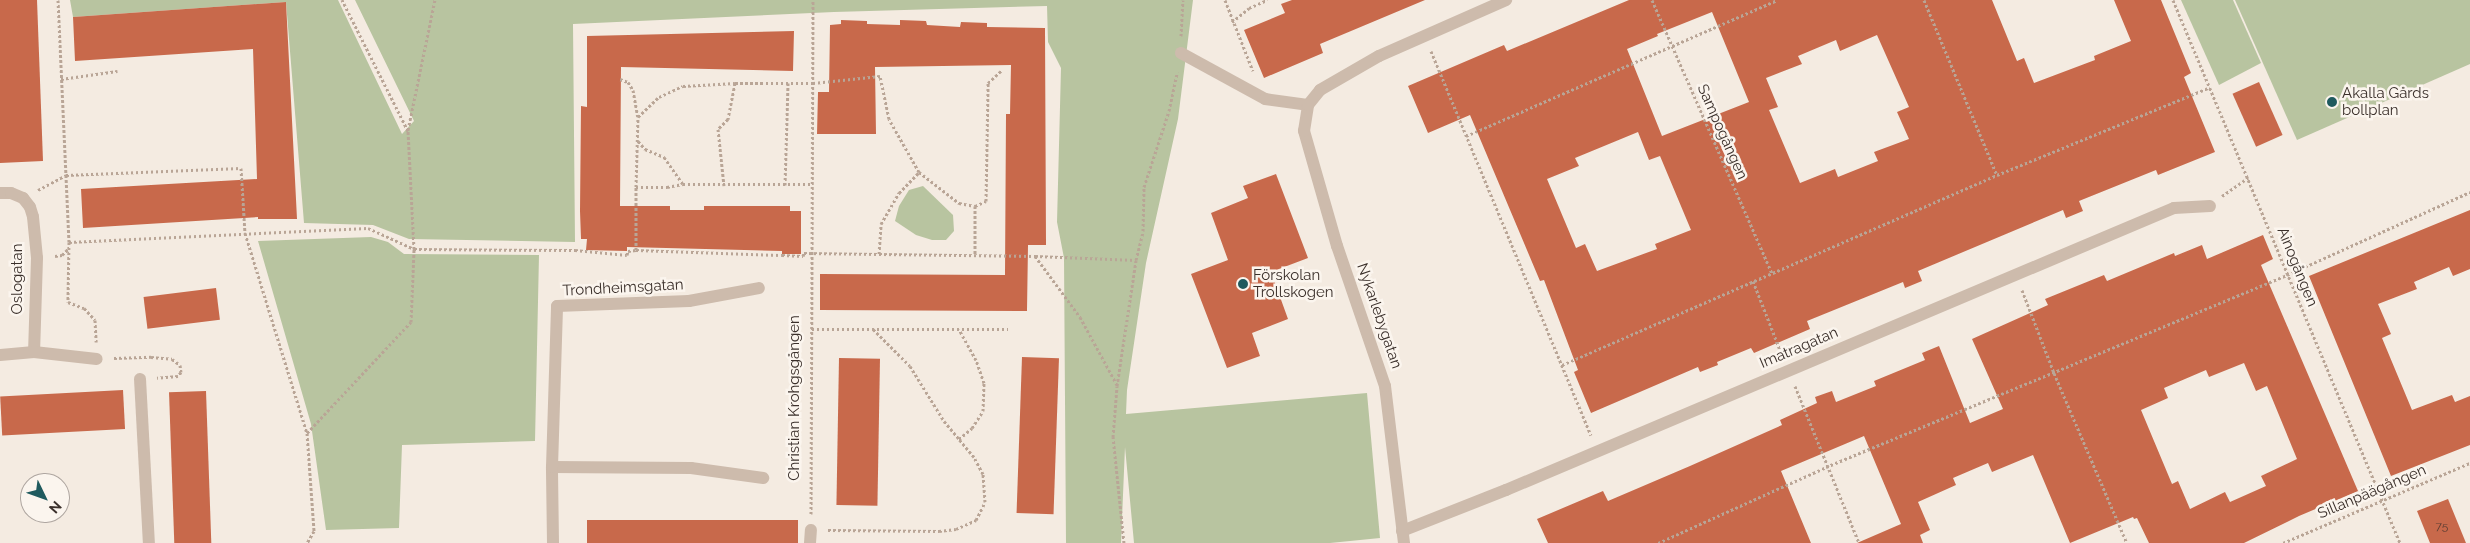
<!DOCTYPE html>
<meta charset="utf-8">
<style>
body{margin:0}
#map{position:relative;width:2470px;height:543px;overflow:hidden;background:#f4ebe1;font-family:Raleway,sans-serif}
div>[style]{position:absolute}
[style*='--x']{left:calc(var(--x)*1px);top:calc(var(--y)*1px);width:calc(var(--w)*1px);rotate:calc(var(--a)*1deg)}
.green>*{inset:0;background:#b8c4a0}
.building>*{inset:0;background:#c8694b;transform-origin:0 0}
.path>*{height:3px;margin-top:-1.5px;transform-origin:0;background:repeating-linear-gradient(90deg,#b9a596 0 2.5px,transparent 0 5px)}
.minor>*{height:12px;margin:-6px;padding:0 6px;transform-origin:6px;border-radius:6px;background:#cdbbac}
.dots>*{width:14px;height:14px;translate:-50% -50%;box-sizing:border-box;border:2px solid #fbf5ee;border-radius:50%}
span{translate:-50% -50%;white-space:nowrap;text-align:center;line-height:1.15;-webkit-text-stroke:5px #fbf5ee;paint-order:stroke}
.number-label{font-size:12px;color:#5e3e33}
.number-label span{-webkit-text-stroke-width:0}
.poi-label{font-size:15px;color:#3b302b}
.left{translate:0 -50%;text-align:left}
.street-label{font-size:15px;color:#3b302b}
.north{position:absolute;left:20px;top:473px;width:50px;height:50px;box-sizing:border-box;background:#fbf5ee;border:1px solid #aea6a0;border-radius:50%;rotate:132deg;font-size:14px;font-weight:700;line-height:20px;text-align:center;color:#3b302b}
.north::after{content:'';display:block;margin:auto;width:18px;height:22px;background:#1f5a5e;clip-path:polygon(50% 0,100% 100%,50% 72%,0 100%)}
</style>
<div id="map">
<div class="green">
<i style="clip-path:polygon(70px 0,338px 0,402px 134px,414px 121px,355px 0,1193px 0,1178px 119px,1146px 263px,1127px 390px,1126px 414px,1367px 393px,1380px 538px,1330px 543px,1134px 543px,1125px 447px,1121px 543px,1066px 543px,1064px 258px,1057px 222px,1061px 68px,1048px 42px,1047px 6px,834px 12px,573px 24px,575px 242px,409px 239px,373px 225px,304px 223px,286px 2px,73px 17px)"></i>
<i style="clip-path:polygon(2181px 0,2233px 0,2261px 63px,2219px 85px)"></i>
<i style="clip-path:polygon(2235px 0,2470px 0,2470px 64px,2297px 140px)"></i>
<i style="clip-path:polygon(923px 186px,953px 215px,954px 231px,946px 240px,932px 240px,916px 235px,895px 221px,899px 206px,909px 190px)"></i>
<i style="clip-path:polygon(371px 237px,388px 242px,404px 254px,539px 255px,535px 441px,402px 445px,399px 528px,326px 530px,311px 424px,258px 241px)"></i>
</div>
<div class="building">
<i style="clip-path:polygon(0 0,37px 0,43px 161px,0 163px)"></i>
<i style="clip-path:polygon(1292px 0,1425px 0,1320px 44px,1323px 53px,1264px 78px,1244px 30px,1285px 13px,1281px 4px)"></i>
<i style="clip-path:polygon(evenodd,1629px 0,1992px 0,2017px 61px,2024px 58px,2034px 83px,2095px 60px,2094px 56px,2131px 41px,2114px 0,2161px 0,2191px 73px,2184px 77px,2215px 152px,2158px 175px,2156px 170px,2079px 201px,2083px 211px,2066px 218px,2063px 210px,1918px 271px,1922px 281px,1905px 288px,1903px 282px,1807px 321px,1810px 329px,1754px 353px,1751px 348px,1717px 362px,1718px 365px,1700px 372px,1698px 367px,1591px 413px,1574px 372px,1578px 370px,1544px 280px,1540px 281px,1470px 115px,1428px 133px,1408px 86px,1504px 45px,1507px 51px,1629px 0,1712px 12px,1749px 102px,1662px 136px,1627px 49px,1658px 36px,1657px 34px,1712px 12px,1629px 0,1877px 35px,1909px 107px,1897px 112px,1909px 139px,1874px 152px,1878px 161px,1838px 177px,1835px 169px,1800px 183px,1769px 110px,1778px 107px,1766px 78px,1802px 64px,1798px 56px,1836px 40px,1840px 51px,1877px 35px,1629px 0,1638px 132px,1649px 160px,1660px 156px,1691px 230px,1655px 244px,1657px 249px,1597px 271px,1585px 244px,1576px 248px,1547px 179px,1579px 166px,1575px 158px,1638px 132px)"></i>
<i style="clip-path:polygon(286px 2px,297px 219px,258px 219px,258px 217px,83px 228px,81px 189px,257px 179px,253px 49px,75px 61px,73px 17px)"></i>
<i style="clip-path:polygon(841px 20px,867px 21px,867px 24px,900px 25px,900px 20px,926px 21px,927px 25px,960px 27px,961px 22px,987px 23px,987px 27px,1045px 28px,1046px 245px,1028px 245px,1027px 311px,820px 310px,820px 274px,1005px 275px,1006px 114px,1010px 114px,1011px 65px,875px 67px,876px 134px,817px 134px,818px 92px,829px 92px,830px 25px,841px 24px)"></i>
<i style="clip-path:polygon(794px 31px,793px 71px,621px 67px,620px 206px,670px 206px,670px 210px,704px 210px,704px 206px,790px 206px,790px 211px,801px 211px,801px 254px,782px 254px,782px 251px,627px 247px,627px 251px,586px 250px,587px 239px,581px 239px,580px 211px,581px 106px,587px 107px,587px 36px)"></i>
<i style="left:2259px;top:82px;width:58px;height:29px;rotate:66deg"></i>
<i style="clip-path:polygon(1276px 174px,1308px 258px,1271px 272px,1288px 319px,1252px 333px,1260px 356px,1227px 368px,1191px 274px,1228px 260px,1211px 213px,1248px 198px,1243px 186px)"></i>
<i style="clip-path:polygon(2470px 210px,2470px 269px,2453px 276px,2449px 267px,2414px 282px,2417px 289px,2378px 304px,2391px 334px,2382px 338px,2412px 410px,2452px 395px,2455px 402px,2470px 396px,2470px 445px,2391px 476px,2309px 276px)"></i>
<i style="clip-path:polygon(evenodd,2263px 235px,2273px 259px,2261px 265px,2358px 491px,2299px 516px,2244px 543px,2149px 543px,2137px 518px,2134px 519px,2133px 517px,2070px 543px,2033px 455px,1992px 472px,1988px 463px,1953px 478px,1956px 485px,1918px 502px,1930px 530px,1920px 535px,1923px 543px,1857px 543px,1901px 524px,1864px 436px,1781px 471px,1811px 543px,1548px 543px,1537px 519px,1603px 491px,1608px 501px,1690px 466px,1782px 425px,1780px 420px,1817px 403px,1815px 397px,1832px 391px,1836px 402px,1876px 386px,1874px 381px,1925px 360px,1922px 353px,1939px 346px,1970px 423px,2003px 409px,1972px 339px,2048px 305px,2045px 299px,2104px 275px,2107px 281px,2174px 253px,2175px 256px,2202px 245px,2207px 259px,2263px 235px,2244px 363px,2256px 391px,2267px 386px,2297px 459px,2261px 476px,2266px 486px,2230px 502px,2225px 492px,2190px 509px,2178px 481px,2172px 484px,2141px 410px,2168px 398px,2164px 388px,2206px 370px,2209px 377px,2244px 363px)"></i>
<i style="left:216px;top:288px;width:32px;height:73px;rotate:83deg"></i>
<i style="left:1022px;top:357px;width:37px;height:156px;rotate:2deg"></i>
<i style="left:839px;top:358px;width:41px;height:147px;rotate:1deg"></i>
<i style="left:123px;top:390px;width:39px;height:123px;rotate:87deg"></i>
<i style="left:206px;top:391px;width:152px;height:37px;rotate:88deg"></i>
<i style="clip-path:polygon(2448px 499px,2466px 543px,2430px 543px,2417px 511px)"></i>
<i style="left:798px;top:520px;width:23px;height:211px;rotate:90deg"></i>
</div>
<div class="path">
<i style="--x:58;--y:0;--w:242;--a:87.4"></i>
<i style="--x:69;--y:242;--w:60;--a:91"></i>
<i style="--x:68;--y:302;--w:17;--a:21"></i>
<i style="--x:84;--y:308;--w:16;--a:47"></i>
<i style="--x:95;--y:320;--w:22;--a:87"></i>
<i style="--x:1225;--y:0;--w:76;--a:68.5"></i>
<i style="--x:1652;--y:0;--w:298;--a:66.3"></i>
<i style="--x:1924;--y:0;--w:190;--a:67.4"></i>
<i style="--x:1997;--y:175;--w:230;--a:-22.4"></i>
<i style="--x:2173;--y:0;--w:589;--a:67.31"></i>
<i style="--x:1232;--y:22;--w:22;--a:-39"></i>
<i style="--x:1249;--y:8;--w:20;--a:-24"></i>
<i style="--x:1181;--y:36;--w:36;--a:-87"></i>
<i style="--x:1431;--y:51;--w:416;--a:67.4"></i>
<i style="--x:61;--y:79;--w:57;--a:-8.1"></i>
<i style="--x:620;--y:79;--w:9;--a:21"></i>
<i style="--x:628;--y:82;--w:9;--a:58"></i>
<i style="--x:633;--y:90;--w:27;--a:80"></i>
<i style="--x:408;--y:130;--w:133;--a:-78.3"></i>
<i style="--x:1466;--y:136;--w:339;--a:-23.6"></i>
<i style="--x:638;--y:141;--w:11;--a:49"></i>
<i style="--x:645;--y:149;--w:21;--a:23"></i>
<i style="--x:664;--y:157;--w:33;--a:55"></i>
<i style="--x:919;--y:172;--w:51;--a:37.8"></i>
<i style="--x:959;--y:203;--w:16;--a:11"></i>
<i style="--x:975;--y:206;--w:49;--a:90"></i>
<i style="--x:785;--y:185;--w:102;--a:-88.3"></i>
<i style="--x:636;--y:187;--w:70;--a:-88.4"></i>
<i style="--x:638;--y:117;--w:29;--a:-44"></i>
<i style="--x:659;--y:97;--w:26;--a:-25"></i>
<i style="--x:683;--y:86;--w:52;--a:-3.3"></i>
<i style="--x:38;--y:190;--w:32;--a:-28"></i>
<i style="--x:66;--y:175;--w:175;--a:-2.3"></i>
<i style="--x:241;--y:168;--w:65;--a:86.5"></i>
<i style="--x:245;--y:233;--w:209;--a:72.8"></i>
<i style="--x:307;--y:433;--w:98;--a:85.9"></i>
<i style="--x:314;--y:531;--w:14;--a:120"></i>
<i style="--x:2222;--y:196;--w:32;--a:-35"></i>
<i style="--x:975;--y:206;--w:12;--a:-24"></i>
<i style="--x:986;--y:201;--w:118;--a:-89"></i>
<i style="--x:988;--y:83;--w:18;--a:-43"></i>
<i style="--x:69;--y:242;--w:299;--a:-2.7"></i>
<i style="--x:368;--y:228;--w:51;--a:24.5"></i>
<i style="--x:414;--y:249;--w:161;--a:0.4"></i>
<i style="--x:575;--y:250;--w:52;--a:5.5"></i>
<i style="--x:627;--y:255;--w:4;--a:-76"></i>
<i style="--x:628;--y:251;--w:8;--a:-7"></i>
<i style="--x:636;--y:250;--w:146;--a:2"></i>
<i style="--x:782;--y:255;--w:21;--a:3"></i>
<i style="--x:803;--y:256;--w:3;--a:-72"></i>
<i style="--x:804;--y:253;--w:75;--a:0.8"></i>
<i style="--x:879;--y:254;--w:30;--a:-86"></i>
<i style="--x:881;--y:224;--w:36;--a:-60"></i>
<i style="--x:899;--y:193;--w:29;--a:-46"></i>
<i style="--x:919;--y:172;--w:61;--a:-119.5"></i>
<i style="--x:889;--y:119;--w:44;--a:-101.8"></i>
<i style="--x:880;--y:76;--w:67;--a:174"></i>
<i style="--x:813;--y:83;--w:78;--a:180"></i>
<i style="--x:735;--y:83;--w:37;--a:101"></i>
<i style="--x:728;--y:119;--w:14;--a:135"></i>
<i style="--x:718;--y:129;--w:57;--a:84"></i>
<i style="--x:636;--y:250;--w:63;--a:-90"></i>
<i style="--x:636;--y:187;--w:31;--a:0"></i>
<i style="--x:667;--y:187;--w:16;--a:-11"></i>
<i style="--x:683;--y:184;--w:130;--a:0"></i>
<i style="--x:879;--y:254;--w:156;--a:0.7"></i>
<i style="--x:1035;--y:256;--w:101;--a:2.3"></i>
<i style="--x:55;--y:256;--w:7;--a:-8"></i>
<i style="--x:62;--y:255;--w:8;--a:-45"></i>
<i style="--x:1035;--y:256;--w:76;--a:53.6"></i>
<i style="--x:1080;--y:317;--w:77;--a:61.4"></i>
<i style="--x:1753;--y:281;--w:79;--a:68.6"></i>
<i style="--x:2022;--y:290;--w:89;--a:68.9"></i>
<i style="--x:2054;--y:373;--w:185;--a:66.8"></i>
<i style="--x:812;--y:329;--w:196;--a:0"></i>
<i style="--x:873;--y:329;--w:52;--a:45"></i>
<i style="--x:910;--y:366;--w:65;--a:58.3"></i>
<i style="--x:944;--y:421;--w:23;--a:50"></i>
<i style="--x:114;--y:358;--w:37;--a:-2"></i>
<i style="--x:151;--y:357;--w:21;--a:5"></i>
<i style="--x:172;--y:359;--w:10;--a:37"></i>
<i style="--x:180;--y:365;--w:7;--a:82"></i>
<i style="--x:181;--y:372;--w:5;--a:127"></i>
<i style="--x:178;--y:376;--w:21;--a:175"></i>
<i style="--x:1562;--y:365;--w:475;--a:-23.6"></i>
<i style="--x:1795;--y:386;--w:170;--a:67.8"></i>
<i style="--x:307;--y:433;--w:152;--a:-46.9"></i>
<i style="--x:411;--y:322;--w:73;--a:-87.6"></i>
<i style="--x:414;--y:249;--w:118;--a:-92.9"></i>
<i style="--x:408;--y:131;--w:147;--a:-116.7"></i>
<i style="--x:811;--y:514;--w:514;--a:-89.78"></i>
<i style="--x:828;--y:530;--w:111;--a:0.5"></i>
<i style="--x:939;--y:531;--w:17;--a:-7"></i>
<i style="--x:956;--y:529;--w:22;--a:-24"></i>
<i style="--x:976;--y:520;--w:20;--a:-63"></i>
<i style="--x:985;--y:502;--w:28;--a:-94"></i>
<i style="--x:983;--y:474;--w:19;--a:-118"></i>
<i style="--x:974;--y:457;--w:23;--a:-130"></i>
<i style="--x:959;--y:439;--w:17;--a:-40"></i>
<i style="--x:972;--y:428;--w:20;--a:-57"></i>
<i style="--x:983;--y:411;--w:28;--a:-88"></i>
<i style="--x:984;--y:383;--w:24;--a:-109"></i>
<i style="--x:976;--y:360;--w:35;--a:-119"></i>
<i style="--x:1124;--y:543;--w:107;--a:-95.9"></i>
<i style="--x:1113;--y:437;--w:51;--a:-85.5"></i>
<i style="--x:1117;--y:386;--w:127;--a:-81.4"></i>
<i style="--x:1136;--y:260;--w:30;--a:-76"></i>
<i style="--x:1143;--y:231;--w:44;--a:-88.7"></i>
<i style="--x:1144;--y:187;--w:80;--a:-71.8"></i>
<i style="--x:1169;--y:111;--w:40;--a:-78"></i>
<i style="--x:1658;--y:543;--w:184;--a:-24.3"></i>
<i style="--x:1826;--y:467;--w:499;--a:-22.6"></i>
<i style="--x:2287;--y:275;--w:201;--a:-24.4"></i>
<i style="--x:2283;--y:543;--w:203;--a:-23.2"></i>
</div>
<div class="minor">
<i style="--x:1181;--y:53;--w:96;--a:28.7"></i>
<i style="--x:1265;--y:99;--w:43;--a:7.9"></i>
<i style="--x:0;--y:193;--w:11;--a:0"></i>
<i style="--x:11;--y:193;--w:13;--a:23"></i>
<i style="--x:23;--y:198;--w:11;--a:52"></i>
<i style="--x:30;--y:207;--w:10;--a:73"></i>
<i style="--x:33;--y:217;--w:41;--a:84.4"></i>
<i style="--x:37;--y:258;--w:94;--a:91.8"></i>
<i style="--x:34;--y:352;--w:34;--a:175"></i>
<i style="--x:34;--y:352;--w:63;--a:6.3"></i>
<i style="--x:140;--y:379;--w:164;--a:86.9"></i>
<i style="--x:552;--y:467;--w:139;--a:0.4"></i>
<i style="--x:691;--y:468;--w:73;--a:7.9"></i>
<i style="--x:1402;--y:531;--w:112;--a:-21.5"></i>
<i style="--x:1506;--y:490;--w:725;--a:-22.89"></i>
<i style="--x:2174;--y:208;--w:36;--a:-3"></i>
<i style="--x:553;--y:543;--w:76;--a:-90.8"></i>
<i style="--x:552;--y:467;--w:161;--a:-88.2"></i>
<i style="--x:557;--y:306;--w:132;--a:-2.2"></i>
<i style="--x:689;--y:301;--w:71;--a:-10.5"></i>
<i style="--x:810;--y:543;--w:13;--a:-86"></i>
<i style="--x:1404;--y:543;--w:158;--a:-96.9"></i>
<i style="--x:1385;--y:386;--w:148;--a:-108.9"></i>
<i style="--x:1337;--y:246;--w:120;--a:-106"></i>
<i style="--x:1304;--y:131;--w:26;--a:-81"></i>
<i style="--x:1308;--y:105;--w:19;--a:-51"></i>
<i style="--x:1320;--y:90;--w:68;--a:-30"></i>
<i style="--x:1379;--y:56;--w:139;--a:-23.8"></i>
</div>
<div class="dots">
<i style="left:2332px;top:102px;background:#1f5a5e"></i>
<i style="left:1243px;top:284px;background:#1f5a5e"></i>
</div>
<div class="number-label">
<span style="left:2442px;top:527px">75</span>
</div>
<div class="poi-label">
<span class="left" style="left:2342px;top:102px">Akalla Gårds<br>bollplan</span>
<span class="left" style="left:1253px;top:284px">Förskolan<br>Trollskogen</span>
</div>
<div class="street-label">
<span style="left:1722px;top:132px;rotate:66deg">Sampogången</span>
<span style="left:2297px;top:267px;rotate:68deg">Ainogången</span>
<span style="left:18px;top:279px;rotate:-90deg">Oslogatan</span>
<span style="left:623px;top:288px;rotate:-3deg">Trondheimsgatan</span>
<span style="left:1379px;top:316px;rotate:71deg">Nykarlebygatan</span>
<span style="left:1799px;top:348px;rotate:-23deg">Imatragatan</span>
<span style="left:795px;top:398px;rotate:-90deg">Christian Krohgsgången</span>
<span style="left:2372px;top:492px;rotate:-23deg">Sillanpäägången</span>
</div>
<div class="north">N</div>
</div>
